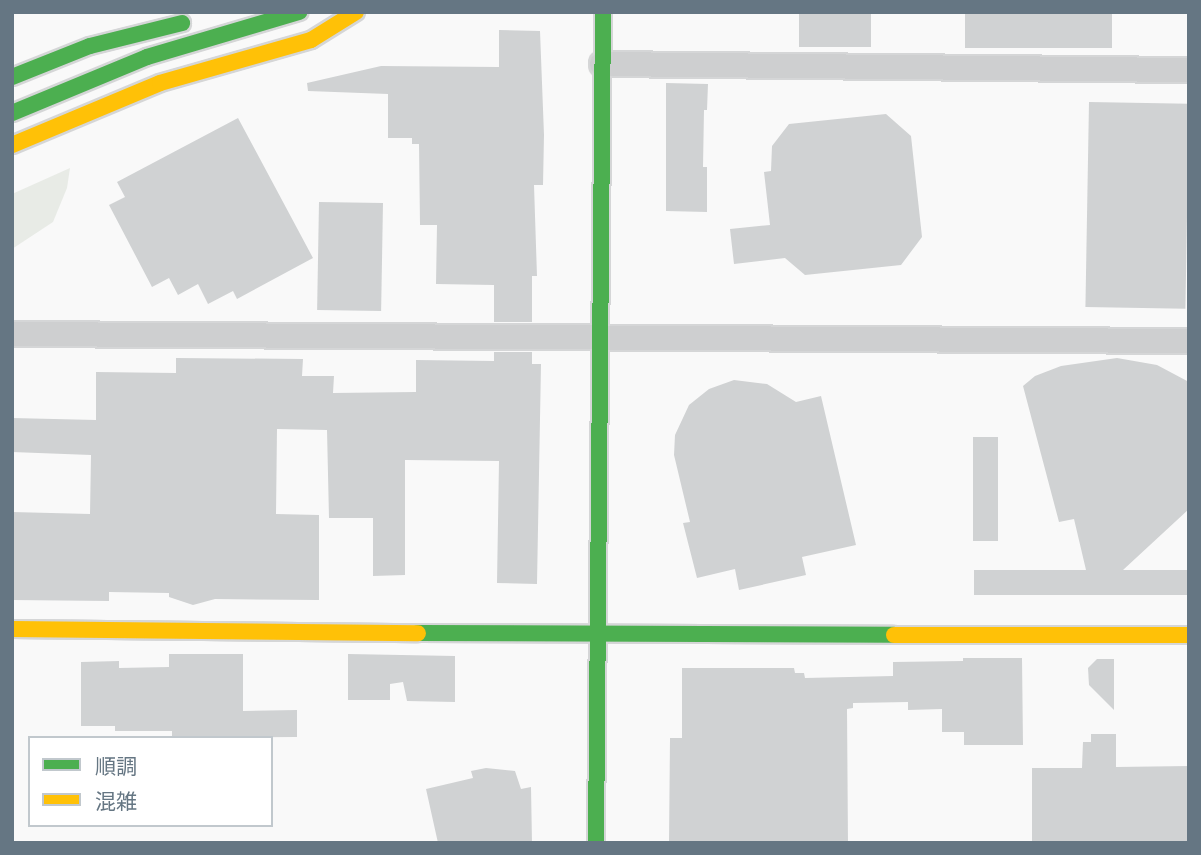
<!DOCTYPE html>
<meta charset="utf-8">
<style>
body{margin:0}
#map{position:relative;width:1201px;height:855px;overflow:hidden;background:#f9f9f9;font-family:"Roboto Condensed","Noto Sans JP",sans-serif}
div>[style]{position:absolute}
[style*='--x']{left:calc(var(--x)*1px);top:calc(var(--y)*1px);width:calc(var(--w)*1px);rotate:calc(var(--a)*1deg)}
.green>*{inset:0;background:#e8ebe6}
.building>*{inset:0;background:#d0d2d3;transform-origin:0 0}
.roads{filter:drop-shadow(2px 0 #d5d6d7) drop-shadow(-2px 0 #d5d6d7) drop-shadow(0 2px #d5d6d7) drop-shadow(0 -2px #d5d6d7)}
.street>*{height:24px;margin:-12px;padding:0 12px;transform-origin:12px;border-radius:12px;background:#cecfd0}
.fast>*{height:16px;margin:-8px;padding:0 8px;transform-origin:8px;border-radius:8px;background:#4caf50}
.slow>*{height:16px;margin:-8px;padding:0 8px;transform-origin:8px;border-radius:8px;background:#ffc107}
span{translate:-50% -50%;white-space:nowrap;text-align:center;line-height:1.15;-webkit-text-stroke:7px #fff;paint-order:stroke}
.frame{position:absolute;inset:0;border:14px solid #657683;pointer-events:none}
.legend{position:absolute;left:28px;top:736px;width:245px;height:91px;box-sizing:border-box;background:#fff;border:2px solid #c1c8cd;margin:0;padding:9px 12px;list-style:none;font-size:21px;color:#657683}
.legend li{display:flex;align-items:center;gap:14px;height:35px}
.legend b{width:35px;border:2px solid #c1c8cd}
</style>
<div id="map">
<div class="green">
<i style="clip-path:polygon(70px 168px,67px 188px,53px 222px,12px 249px,12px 194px)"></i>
</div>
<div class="building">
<i style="left:799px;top:12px;width:72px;height:35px"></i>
<i style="left:965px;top:12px;width:147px;height:36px"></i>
<i style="clip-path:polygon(499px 30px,540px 31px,544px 135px,543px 185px,534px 185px,537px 276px,532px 276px,532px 322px,494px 322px,494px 285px,436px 284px,437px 225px,420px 225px,419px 144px,412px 144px,412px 138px,388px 138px,388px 94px,308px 91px,307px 83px,381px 66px,499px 67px)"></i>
<i style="clip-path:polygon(666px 83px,708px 84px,707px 110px,704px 110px,703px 167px,707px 167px,707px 212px,666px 211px)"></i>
<i style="left:1089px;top:102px;width:100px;height:205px;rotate:1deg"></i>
<i style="clip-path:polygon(886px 114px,911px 136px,922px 237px,901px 265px,805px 275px,785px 258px,734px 264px,730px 229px,770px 225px,764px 172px,771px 171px,772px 146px,789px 124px)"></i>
<i style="clip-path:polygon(238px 118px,313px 258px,237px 299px,233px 291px,208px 304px,198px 284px,178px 295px,169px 278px,152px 287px,109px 205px,125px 197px,117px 182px)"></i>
<i style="left:319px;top:202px;width:64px;height:108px;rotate:1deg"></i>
<i style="clip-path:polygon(494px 352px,532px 352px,532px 364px,541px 364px,537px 584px,497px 583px,499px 461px,405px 460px,405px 575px,373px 576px,373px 518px,329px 518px,327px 430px,277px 429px,276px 514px,319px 515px,319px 600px,215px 599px,193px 605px,169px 597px,169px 593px,109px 592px,109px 601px,12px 600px,12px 512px,90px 514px,91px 455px,12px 452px,12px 418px,96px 420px,96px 372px,176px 373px,176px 358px,303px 359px,302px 376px,334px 376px,333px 393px,416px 392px,416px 360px,494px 361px)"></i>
<i style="clip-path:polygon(1117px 358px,1157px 365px,1189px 382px,1189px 509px,1123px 570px,1189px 570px,1189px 595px,974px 595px,974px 570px,1086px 570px,1074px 519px,1059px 522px,1023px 386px,1035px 376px,1061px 366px)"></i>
<i style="clip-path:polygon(734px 380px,767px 384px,796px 402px,821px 396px,856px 545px,802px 557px,806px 575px,739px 590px,735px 569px,697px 578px,683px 523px,690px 522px,674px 455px,675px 435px,689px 405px,709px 389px)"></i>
<i style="left:973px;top:437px;width:25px;height:104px"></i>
<i style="clip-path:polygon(169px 654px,243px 654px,243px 711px,297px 710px,297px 737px,172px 738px,172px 731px,115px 731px,115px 726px,81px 726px,81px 662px,119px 661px,119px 668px,169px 667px)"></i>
<i style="clip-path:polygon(348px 654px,455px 656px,455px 702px,407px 701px,403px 682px,390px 684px,390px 700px,348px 700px)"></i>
<i style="clip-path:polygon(963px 658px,1022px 658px,1023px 745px,964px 745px,964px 732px,942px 732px,942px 709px,908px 710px,908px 702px,853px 703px,853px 708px,847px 709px,848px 843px,669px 843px,670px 738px,682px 738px,682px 668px,794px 668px,795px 673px,804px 673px,805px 678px,893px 676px,893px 662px,963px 661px)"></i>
<i style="clip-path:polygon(1097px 659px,1114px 659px,1114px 710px,1089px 685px,1088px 668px)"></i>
<i style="clip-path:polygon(1091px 734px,1116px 734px,1116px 767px,1189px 766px,1189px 843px,1032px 843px,1032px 768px,1082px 768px,1083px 742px,1091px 742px)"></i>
<i style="clip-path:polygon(486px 768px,515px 771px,521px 789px,531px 787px,532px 843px,438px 843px,426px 789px,473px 778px,471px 771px)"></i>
</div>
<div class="roads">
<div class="street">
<i style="--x:602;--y:64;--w:587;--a:0.59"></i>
<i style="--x:12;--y:334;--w:1177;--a:0.34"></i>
</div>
<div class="fast">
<i style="--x:12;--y:77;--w:84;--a:-21.7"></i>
<i style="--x:90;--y:46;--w:95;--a:-14"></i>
<i style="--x:12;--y:113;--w:146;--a:-22.5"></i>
<i style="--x:147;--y:57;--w:159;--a:-16.5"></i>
<i style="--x:418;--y:633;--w:476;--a:0.2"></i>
<i style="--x:596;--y:843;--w:831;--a:-89.52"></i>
</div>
<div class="slow">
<i style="--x:12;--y:145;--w:160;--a:-22.7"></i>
<i style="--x:160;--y:83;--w:157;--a:-15.9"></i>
<i style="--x:311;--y:40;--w:53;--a:-31.9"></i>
<i style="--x:12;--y:629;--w:406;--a:0.6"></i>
<i style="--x:894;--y:635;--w:295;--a:0"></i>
</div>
</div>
<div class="frame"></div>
<ul class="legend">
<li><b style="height:9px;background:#4caf50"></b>順調</li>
<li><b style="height:9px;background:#ffc107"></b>混雑</li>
</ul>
</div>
